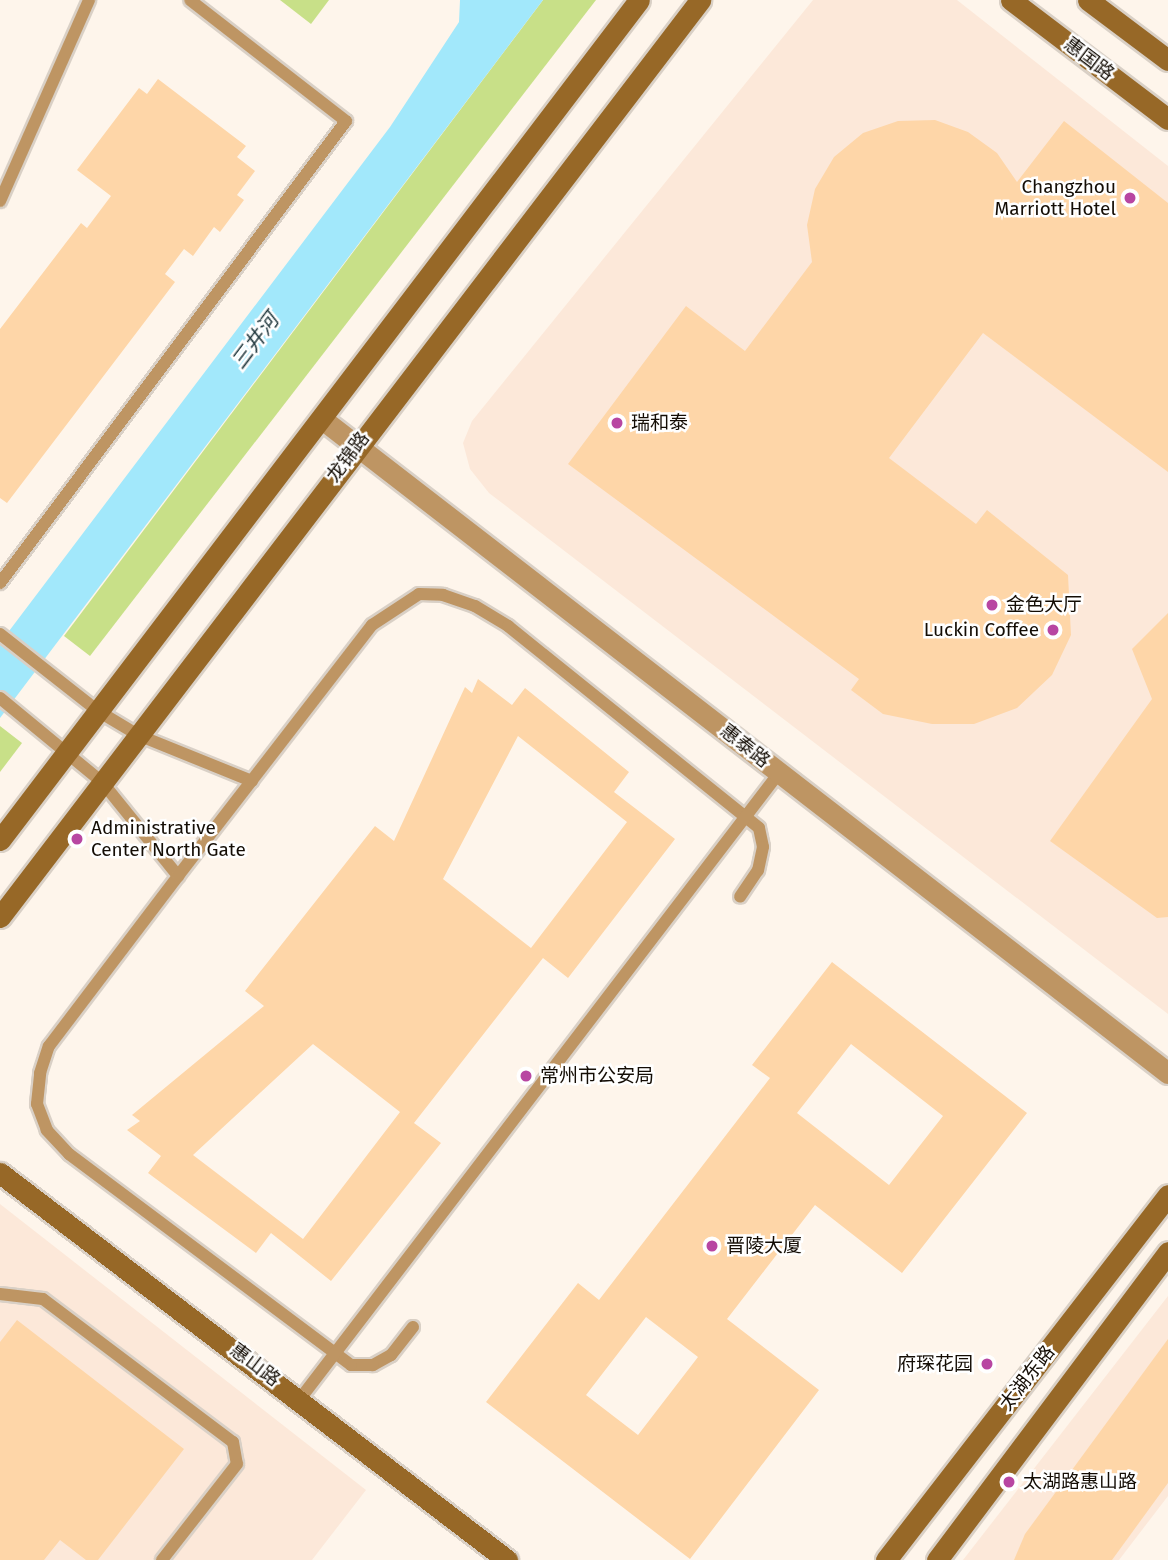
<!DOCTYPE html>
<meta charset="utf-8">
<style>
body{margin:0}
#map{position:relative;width:1168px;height:1560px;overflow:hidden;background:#fef5eb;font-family:"Fira Sans","Noto Sans SC",sans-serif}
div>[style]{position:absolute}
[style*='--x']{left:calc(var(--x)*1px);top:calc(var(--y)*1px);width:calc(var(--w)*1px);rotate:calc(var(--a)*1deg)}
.commercial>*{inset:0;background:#fce8d9}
.green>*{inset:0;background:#c8e088}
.water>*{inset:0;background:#a2e8fb}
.building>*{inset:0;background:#fed6a8}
.roads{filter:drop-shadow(2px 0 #d9d0c6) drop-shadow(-2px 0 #d9d0c6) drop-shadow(0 2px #d9d0c6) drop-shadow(0 -2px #d9d0c6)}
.lane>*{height:12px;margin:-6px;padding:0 6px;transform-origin:6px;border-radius:6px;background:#be9563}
.street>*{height:21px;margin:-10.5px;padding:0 10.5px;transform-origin:10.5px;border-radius:10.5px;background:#be9563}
.secondary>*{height:21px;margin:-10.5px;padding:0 10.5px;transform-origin:10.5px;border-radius:10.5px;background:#976827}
.dots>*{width:19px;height:19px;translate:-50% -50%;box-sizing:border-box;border:4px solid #fff;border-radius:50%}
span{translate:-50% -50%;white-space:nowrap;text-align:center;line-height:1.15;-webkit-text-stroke:5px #fff;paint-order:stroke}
.street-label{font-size:19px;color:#140d05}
.poi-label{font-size:19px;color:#140d05}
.right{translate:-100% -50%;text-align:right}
.left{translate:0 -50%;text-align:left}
.water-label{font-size:21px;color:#20373d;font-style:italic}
</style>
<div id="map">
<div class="commercial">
<i style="clip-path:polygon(813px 0,957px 0,1168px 166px,1168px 1014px,489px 493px,470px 469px,463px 443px,472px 421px)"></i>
<i style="clip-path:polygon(0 1204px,366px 1490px,312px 1560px,0 1560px)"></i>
<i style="clip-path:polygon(1168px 1296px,1168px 1496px,1119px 1560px,963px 1560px)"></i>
</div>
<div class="green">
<i style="clip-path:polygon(280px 0,329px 0,311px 24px)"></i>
<i style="clip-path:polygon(543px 0,596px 0,90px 656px,64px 636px)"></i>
<i style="clip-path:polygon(0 726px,22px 743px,0 772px)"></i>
</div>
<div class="water">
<i style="clip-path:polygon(460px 0,543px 0,0 718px,0 643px,390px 127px,459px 22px)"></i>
</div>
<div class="building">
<i style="clip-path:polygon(158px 79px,246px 146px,237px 157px,255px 171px,237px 195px,244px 200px,220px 232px,214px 227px,193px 256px,184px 249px,165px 274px,175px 282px,7px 503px,0 498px,0 329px,81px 223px,87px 228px,111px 196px,77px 170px,139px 88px,147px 94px)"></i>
<i style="clip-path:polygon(935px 120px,968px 132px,997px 153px,1017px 182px,1064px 121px,1168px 203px,1168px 472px,983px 333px,889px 458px,976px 524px,987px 510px,1068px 575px,1071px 635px,1052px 675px,1017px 708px,974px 724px,932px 724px,883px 714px,851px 690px,859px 679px,568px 464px,686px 306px,745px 351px,812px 262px,807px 225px,815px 189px,834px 157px,863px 133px,898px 121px)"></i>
<i style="clip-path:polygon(1168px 613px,1168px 917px,1157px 918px,1050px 841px,1152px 699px,1132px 649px)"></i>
<i style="clip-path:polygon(evenodd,478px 679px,512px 705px,525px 688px,629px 772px,614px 792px,675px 839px,568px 978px,543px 958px,414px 1123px,441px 1143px,331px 1281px,271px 1233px,256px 1253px,148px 1173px,161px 1156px,127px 1130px,140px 1121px,132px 1115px,264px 1006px,245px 991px,375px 826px,394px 841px,465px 687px,472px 693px,478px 679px,518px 736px,627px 822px,531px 948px,443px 879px,518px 736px,478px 679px,313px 1044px,400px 1112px,303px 1239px,193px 1155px,313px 1044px)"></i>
<i style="clip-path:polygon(evenodd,832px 962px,1027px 1113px,902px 1273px,815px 1205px,727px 1319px,819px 1390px,690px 1559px,486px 1402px,578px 1283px,599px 1300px,770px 1078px,752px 1065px,832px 962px,851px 1044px,943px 1116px,889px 1185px,797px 1113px,851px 1044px,832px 962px,646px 1317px,698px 1357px,638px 1435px,586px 1395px,646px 1317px)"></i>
<i style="clip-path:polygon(17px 1320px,184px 1449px,98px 1560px,86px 1560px,60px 1540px,44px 1560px,0 1560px,0 1342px)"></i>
<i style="clip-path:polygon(1168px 1339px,1168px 1483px,1112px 1560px,1014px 1560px,1025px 1534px)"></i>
</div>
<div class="roads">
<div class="lane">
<i style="--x:0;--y:201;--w:220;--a:-66.1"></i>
<i style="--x:0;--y:583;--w:577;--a:-53.17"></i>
<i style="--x:346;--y:121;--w:197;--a:-142.2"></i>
<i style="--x:0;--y:634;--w:125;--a:38.2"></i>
<i style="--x:98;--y:711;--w:47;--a:31"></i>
<i style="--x:138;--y:735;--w:123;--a:22"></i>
<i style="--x:0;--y:698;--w:132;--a:39.5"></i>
<i style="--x:102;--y:782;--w:121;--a:51"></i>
<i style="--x:0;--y:1294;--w:43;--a:6.6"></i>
<i style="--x:43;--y:1299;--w:238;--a:37"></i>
<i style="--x:233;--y:1442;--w:22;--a:80"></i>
<i style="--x:237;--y:1464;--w:122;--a:128"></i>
<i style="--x:413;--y:1327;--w:36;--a:128"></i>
<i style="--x:391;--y:1355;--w:21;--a:151"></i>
<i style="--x:373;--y:1365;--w:22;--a:180"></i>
<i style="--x:351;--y:1365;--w:352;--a:-143.2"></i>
<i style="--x:69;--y:1154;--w:33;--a:-133"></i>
<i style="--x:47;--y:1130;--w:28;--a:-111"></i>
<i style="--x:37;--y:1104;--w:31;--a:-84"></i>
<i style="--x:40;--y:1073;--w:28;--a:-72"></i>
<i style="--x:49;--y:1046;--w:213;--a:-52.8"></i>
<i style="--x:178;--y:876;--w:317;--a:-52.3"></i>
<i style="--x:372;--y:625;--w:56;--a:-33.4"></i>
<i style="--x:419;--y:594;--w:24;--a:2"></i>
<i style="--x:443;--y:595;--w:34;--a:19"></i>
<i style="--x:475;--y:606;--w:39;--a:31"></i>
<i style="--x:508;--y:626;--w:322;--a:38.8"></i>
<i style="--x:759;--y:828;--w:19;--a:78"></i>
<i style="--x:763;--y:847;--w:24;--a:102"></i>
<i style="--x:758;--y:870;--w:32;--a:124"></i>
<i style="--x:300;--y:1399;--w:788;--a:-52.58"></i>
</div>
<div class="street">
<i style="--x:322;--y:419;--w:1069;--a:37.71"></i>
</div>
<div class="secondary">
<i style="--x:1011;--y:0;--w:197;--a:37.2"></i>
<i style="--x:1088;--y:0;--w:100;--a:36.9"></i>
<i style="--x:0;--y:840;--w:1055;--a:-52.74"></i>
<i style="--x:0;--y:917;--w:1154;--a:-52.64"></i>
<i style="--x:0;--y:1173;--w:638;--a:37.35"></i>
<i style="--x:886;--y:1560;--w:461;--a:-52.3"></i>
<i style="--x:937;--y:1560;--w:385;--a:-53.1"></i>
</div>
</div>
<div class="dots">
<i style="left:1130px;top:198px;background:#b846a2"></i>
<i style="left:617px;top:423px;background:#b846a2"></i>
<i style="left:992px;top:605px;background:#b846a2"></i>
<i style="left:1053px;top:630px;background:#b846a2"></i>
<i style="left:77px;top:839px;background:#b846a2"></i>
<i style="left:526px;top:1076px;background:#b846a2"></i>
<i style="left:712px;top:1246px;background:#b846a2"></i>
<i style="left:987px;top:1364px;background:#b846a2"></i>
<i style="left:1009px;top:1482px;background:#b846a2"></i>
</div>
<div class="street-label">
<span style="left:1089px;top:59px;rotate:37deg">惠国路</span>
<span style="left:348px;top:457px;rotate:-53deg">龙锦路</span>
<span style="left:745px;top:746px;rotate:38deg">惠泰路</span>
<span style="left:255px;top:1365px;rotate:37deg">惠山路</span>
<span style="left:1027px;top:1378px;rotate:-52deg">太湖东路</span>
</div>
<div class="poi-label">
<span class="right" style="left:1116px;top:198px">Changzhou<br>Marriott Hotel</span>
<span class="left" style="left:631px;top:423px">瑞和泰</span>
<span class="left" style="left:1006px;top:605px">金色大厅</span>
<span class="right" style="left:1039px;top:630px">Luckin Coffee</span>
<span class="left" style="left:91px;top:839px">Administrative<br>Center North Gate</span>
<span class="left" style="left:540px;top:1076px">常州市公安局</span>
<span class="left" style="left:726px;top:1246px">晋陵大厦</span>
<span class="right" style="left:973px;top:1364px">府琛花园</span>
<span class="left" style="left:1023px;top:1482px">太湖路惠山路</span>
</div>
<div class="water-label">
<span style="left:255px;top:341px;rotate:-53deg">三井河</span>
</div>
</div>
